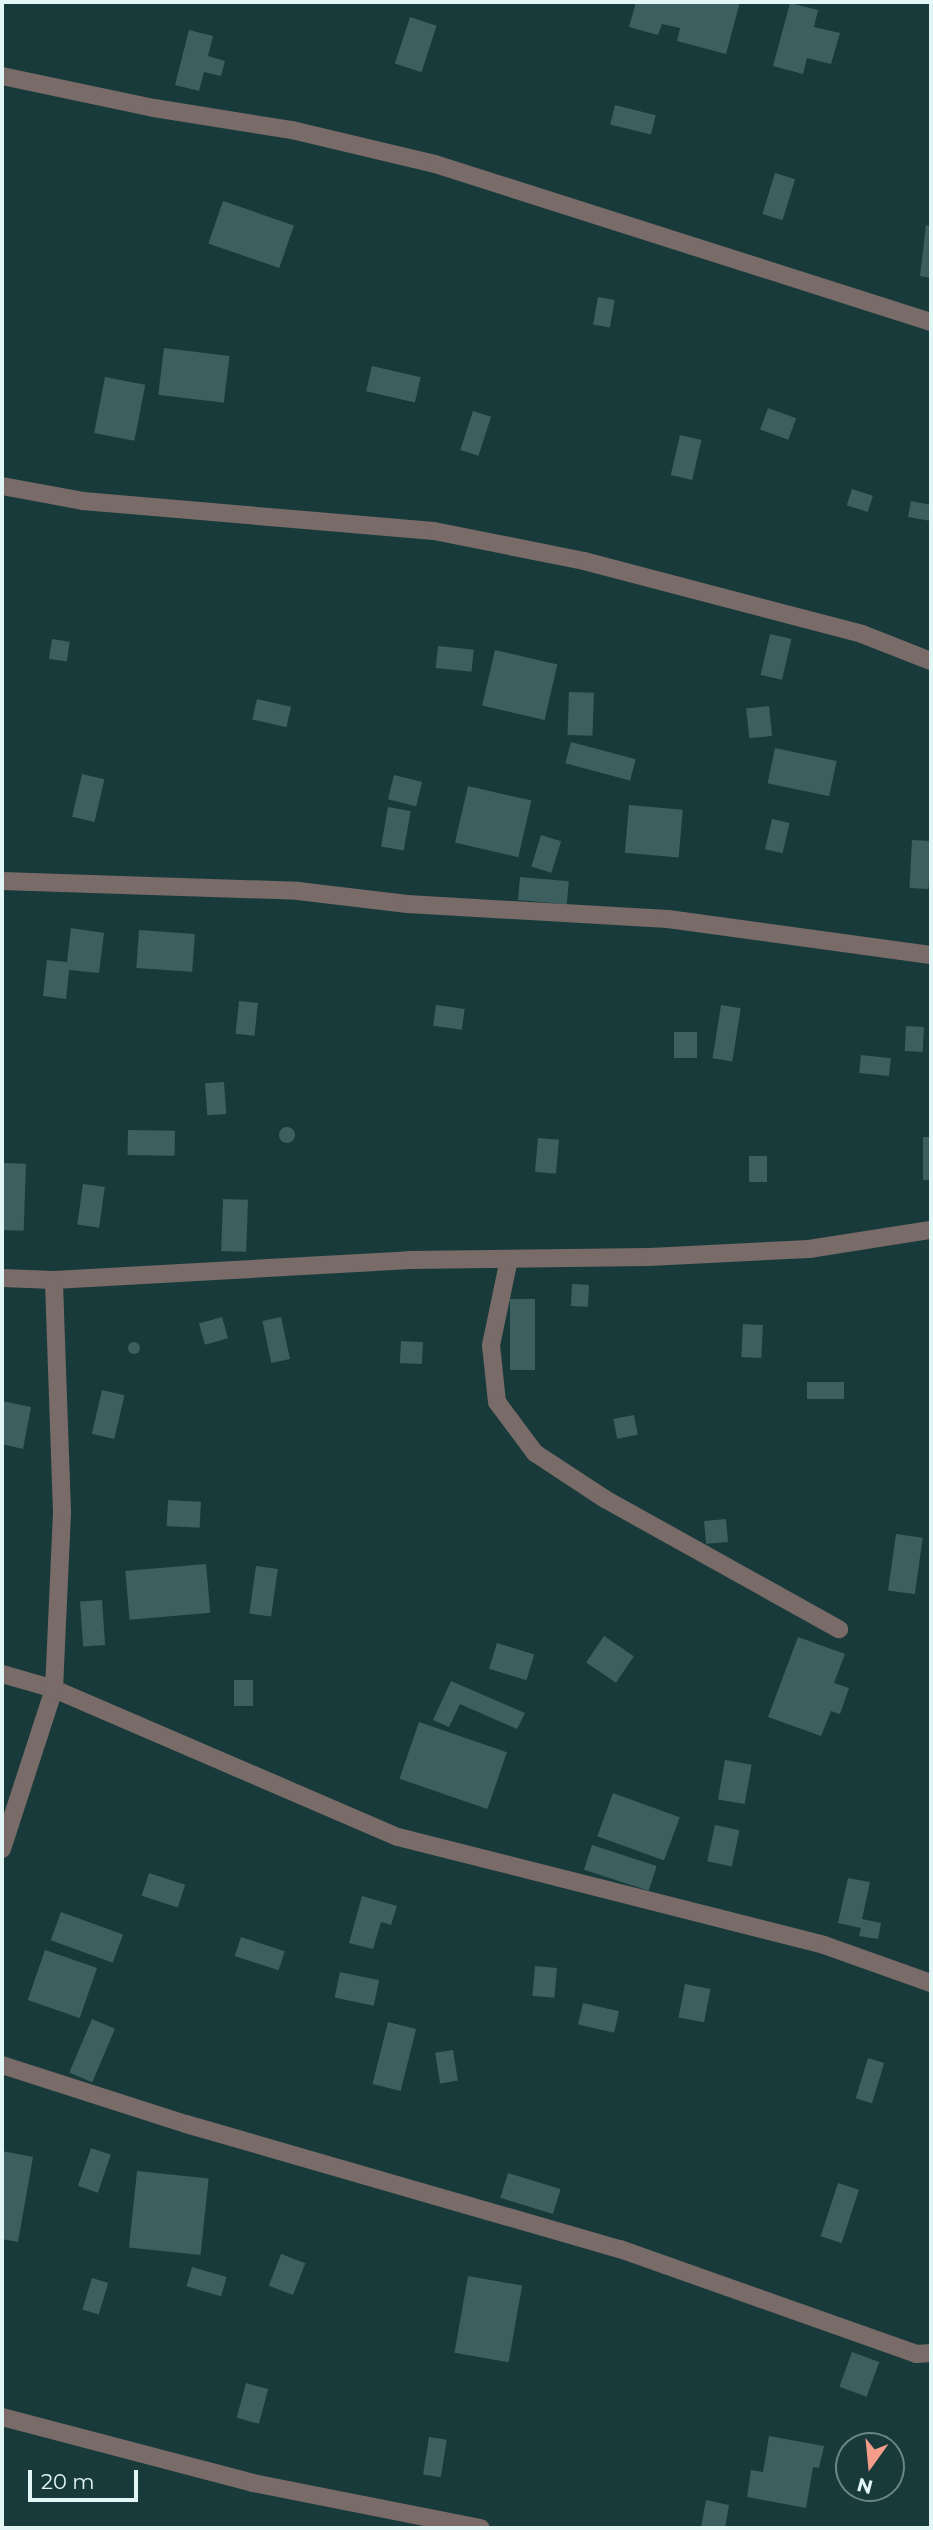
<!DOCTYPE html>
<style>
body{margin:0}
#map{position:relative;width:933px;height:2530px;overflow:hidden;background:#193a3b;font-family:Montserrat,sans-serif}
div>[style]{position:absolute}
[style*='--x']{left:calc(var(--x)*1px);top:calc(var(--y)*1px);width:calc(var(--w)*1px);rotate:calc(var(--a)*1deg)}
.building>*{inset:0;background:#3d5f5f;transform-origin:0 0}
.round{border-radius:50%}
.minor>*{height:18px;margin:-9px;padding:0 9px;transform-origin:9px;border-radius:9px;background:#786b68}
span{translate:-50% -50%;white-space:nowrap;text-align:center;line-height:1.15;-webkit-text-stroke:5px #193a3b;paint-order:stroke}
.frame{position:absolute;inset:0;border:4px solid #e3f6f6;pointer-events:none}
.north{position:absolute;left:835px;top:2432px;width:70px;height:70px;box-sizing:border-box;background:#193a3b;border:2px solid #6a8586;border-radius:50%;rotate:195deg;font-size:19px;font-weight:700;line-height:28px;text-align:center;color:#e3f6f6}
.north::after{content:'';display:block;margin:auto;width:24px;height:32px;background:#f49d8b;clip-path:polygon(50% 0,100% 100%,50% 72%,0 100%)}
.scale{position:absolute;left:28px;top:2470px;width:110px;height:32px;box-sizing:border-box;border:4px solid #e3f6f6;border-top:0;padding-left:9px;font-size:21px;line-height:24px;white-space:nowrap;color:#e3f6f6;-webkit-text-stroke:5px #193a3b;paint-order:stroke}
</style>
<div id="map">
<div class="building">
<i style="clip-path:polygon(636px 2px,740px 2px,726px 54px,677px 41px,680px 28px,662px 24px,658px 35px,629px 27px)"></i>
<i style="clip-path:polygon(790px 3px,818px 10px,814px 27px,840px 33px,831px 64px,807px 58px,803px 74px,773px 66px)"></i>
<i style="left:410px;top:17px;width:28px;height:49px;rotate:18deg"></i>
<i style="clip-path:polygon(189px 30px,213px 36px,208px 56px,225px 61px,221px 76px,204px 72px,199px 91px,175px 85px)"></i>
<i style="left:615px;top:105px;width:42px;height:20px;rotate:14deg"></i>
<i style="left:775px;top:173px;width:21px;height:43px;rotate:17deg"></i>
<i style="left:223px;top:201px;width:75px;height:45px;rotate:19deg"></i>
<i style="clip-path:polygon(926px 225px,931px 226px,931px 278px,920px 276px)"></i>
<i style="left:598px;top:297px;width:17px;height:28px;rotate:10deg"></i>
<i style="left:164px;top:348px;width:66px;height:47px;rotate:7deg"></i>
<i style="left:372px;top:366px;width:50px;height:26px;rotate:13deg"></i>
<i style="left:105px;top:377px;width:41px;height:57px;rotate:11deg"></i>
<i style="left:768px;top:408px;width:30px;height:23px;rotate:20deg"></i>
<i style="left:473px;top:411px;width:19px;height:41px;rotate:18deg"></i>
<i style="left:680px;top:435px;width:22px;height:41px;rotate:13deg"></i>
<i style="left:852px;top:489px;width:22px;height:17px;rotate:18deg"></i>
<i style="clip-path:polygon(911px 501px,931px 505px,931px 521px,908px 517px)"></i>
<i style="left:770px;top:634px;width:22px;height:42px;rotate:13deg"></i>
<i style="left:52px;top:639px;width:18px;height:20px;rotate:9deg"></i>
<i style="left:438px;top:646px;width:36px;height:22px;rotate:6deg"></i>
<i style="left:495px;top:650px;width:64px;height:57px;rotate:13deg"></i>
<i style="left:569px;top:692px;width:25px;height:43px;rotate:2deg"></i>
<i style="left:257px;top:699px;width:35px;height:21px;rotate:13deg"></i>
<i style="left:769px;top:706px;width:30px;height:23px;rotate:84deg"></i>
<i style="left:571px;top:742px;width:67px;height:22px;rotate:15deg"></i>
<i style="left:775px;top:748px;width:63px;height:36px;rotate:12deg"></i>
<i style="left:82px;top:774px;width:23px;height:44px;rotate:13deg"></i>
<i style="left:394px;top:775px;width:29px;height:25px;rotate:14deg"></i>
<i style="left:468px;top:786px;width:65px;height:58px;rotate:13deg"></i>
<i style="left:629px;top:805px;width:54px;height:48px;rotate:5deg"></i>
<i style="left:388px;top:807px;width:23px;height:40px;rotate:10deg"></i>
<i style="left:772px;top:819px;width:18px;height:31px;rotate:13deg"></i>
<i style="left:541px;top:835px;width:21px;height:33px;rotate:17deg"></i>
<i style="left:912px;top:840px;width:19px;height:48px;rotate:3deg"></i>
<i style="left:520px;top:877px;width:49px;height:23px;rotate:5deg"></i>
<i style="clip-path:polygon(71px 928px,104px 933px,99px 973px,69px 970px,66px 999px,43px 996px,47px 960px,67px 962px)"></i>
<i style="left:139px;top:930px;width:56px;height:38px;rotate:4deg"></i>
<i style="left:239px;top:1001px;width:19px;height:33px;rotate:6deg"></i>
<i style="left:436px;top:1005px;width:29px;height:21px;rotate:8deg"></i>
<i style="left:721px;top:1005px;width:20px;height:54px;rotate:9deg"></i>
<i style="left:906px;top:1026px;width:18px;height:25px;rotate:3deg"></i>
<i style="left:674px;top:1032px;width:23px;height:26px"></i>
<i style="left:861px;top:1055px;width:30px;height:18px;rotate:6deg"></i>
<i style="left:224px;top:1082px;width:32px;height:19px;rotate:86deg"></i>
<i class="round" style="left:279px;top:1127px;width:16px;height:16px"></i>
<i style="left:128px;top:1130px;width:47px;height:25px;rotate:1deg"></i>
<i style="left:923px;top:1137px;width:8px;height:43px"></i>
<i style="left:538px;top:1138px;width:21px;height:34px;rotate:5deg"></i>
<i style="left:749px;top:1156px;width:18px;height:26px"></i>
<i style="left:2px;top:1163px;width:24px;height:67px;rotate:2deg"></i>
<i style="left:83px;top:1184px;width:22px;height:41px;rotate:8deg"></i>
<i style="left:223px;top:1199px;width:25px;height:52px;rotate:2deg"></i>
<i style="left:572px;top:1284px;width:17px;height:22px;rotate:3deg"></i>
<i style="left:510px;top:1299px;width:25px;height:71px"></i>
<i style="left:222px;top:1317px;width:22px;height:24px;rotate:74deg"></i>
<i style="left:281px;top:1317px;width:43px;height:19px;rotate:78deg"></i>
<i style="left:743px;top:1324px;width:20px;height:33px;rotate:3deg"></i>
<i style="left:401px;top:1341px;width:22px;height:22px;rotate:3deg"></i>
<i class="round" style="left:128px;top:1342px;width:12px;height:12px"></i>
<i style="left:844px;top:1382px;width:17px;height:37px;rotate:90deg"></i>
<i style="left:102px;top:1390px;width:23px;height:45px;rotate:13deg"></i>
<i style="clip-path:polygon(2px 1401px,31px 1407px,23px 1449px,2px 1444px)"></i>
<i style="left:634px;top:1415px;width:20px;height:21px;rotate:79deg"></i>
<i style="left:168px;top:1500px;width:33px;height:26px;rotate:3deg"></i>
<i style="left:726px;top:1519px;width:23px;height:22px;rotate:85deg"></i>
<i style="left:896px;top:1534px;width:27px;height:57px;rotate:8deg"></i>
<i style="left:206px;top:1564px;width:49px;height:81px;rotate:85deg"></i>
<i style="left:256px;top:1566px;width:22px;height:48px;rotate:8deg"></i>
<i style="left:102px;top:1600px;width:45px;height:22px;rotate:86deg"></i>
<i style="left:604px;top:1636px;width:36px;height:32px;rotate:34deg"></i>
<i style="clip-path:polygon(798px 1637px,845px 1654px,834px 1683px,849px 1688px,840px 1714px,831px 1711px,821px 1736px,768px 1717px)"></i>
<i style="left:497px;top:1643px;width:39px;height:27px;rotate:17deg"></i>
<i style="left:234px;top:1680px;width:19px;height:26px"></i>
<i style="clip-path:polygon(451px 1681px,525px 1713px,517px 1729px,460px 1704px,449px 1727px,433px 1720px)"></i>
<i style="left:419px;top:1722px;width:93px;height:60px;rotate:19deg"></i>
<i style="left:725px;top:1760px;width:27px;height:40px;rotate:10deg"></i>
<i style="left:613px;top:1793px;width:71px;height:46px;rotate:20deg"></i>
<i style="left:715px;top:1825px;width:25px;height:37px;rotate:12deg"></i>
<i style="left:592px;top:1845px;width:68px;height:26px;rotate:18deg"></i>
<i style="left:149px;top:1873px;width:38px;height:24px;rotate:18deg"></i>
<i style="clip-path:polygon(848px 1878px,870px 1882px,862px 1919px,881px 1923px,878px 1939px,859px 1936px,861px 1928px,838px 1923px)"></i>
<i style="clip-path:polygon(362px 1896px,397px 1906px,391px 1925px,381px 1922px,373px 1949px,349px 1943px)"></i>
<i style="left:61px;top:1912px;width:66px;height:30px;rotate:20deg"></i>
<i style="left:241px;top:1937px;width:46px;height:20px;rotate:18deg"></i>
<i style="left:45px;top:1950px;width:55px;height:53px;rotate:19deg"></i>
<i style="left:535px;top:1966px;width:22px;height:30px;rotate:5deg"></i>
<i style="left:340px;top:1972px;width:40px;height:26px;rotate:12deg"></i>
<i style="left:685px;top:1984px;width:26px;height:34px;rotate:11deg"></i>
<i style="left:583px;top:2003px;width:37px;height:22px;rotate:13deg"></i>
<i style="left:92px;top:2019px;width:25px;height:58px;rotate:23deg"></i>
<i style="left:388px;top:2022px;width:29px;height:64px;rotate:14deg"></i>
<i style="left:453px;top:2050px;width:31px;height:18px;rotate:81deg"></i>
<i style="left:868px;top:2058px;width:17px;height:42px;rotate:17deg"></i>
<i style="left:91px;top:2148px;width:21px;height:40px;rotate:19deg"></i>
<i style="clip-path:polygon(2px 2151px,33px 2157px,18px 2242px,2px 2239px)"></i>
<i style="left:137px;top:2171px;width:72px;height:77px;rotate:6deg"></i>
<i style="left:508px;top:2173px;width:55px;height:26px;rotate:17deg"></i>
<i style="left:838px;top:2183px;width:22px;height:56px;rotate:18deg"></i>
<i style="left:281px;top:2254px;width:26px;height:34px;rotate:21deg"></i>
<i style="left:192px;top:2267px;width:36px;height:20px;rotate:16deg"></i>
<i style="left:468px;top:2276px;width:55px;height:78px;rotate:10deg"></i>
<i style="left:92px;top:2278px;width:17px;height:33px;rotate:17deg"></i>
<i style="left:852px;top:2352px;width:29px;height:37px;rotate:20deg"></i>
<i style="left:246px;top:2383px;width:23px;height:36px;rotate:15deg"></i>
<i style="clip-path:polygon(769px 2436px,824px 2446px,819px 2468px,813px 2467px,806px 2508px,747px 2497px,751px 2470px,763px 2472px)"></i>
<i style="left:429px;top:2437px;width:18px;height:38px;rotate:9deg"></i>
<i style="clip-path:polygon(706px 2500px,729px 2505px,725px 2528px,701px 2528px)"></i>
</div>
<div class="minor">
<i style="--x:2;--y:76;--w:155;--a:11.9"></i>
<i style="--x:154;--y:108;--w:140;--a:9.1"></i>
<i style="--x:292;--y:130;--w:147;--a:13.4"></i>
<i style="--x:435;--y:164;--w:521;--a:17.67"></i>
<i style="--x:2;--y:486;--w:82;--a:10.5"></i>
<i style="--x:83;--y:501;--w:352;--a:4.9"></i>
<i style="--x:434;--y:531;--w:153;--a:11.3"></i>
<i style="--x:584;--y:561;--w:287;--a:14.7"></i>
<i style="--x:862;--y:634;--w:74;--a:21.4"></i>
<i style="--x:2;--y:881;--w:296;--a:1.9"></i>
<i style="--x:298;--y:891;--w:110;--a:6.8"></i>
<i style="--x:407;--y:904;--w:261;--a:3.3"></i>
<i style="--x:668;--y:919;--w:265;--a:7.8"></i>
<i style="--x:509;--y:1259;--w:88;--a:101.8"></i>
<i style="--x:491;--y:1345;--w:57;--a:84"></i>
<i style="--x:497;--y:1402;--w:64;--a:53.3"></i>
<i style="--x:535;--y:1453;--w:84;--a:33.3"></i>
<i style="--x:605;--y:1499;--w:268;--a:29.1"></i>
<i style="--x:2;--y:1278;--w:52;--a:2.2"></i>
<i style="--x:54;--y:1280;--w:356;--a:-3.2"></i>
<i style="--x:409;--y:1260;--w:240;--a:-0.7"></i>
<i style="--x:649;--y:1257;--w:160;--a:-2.9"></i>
<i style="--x:809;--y:1249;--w:123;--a:-8.9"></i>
<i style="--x:2;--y:1674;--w:54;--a:16.1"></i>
<i style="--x:54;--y:1689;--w:374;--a:23.3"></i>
<i style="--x:398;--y:1837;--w:439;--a:14.2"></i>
<i style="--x:824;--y:1945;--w:114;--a:19.6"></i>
<i style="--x:2;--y:1849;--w:168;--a:-72"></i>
<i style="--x:54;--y:1689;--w:177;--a:-87.4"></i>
<i style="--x:62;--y:1512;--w:232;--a:-92"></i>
<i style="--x:2;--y:2065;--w:193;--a:17.8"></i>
<i style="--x:186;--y:2124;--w:452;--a:16.1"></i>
<i style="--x:620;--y:2249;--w:314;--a:19.5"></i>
<i style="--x:916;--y:2354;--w:15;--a:-4"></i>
<i style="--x:2;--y:2417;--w:260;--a:14.7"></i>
<i style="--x:253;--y:2483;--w:232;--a:11.2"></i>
</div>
<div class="frame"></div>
<div class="north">N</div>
<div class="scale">20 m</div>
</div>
